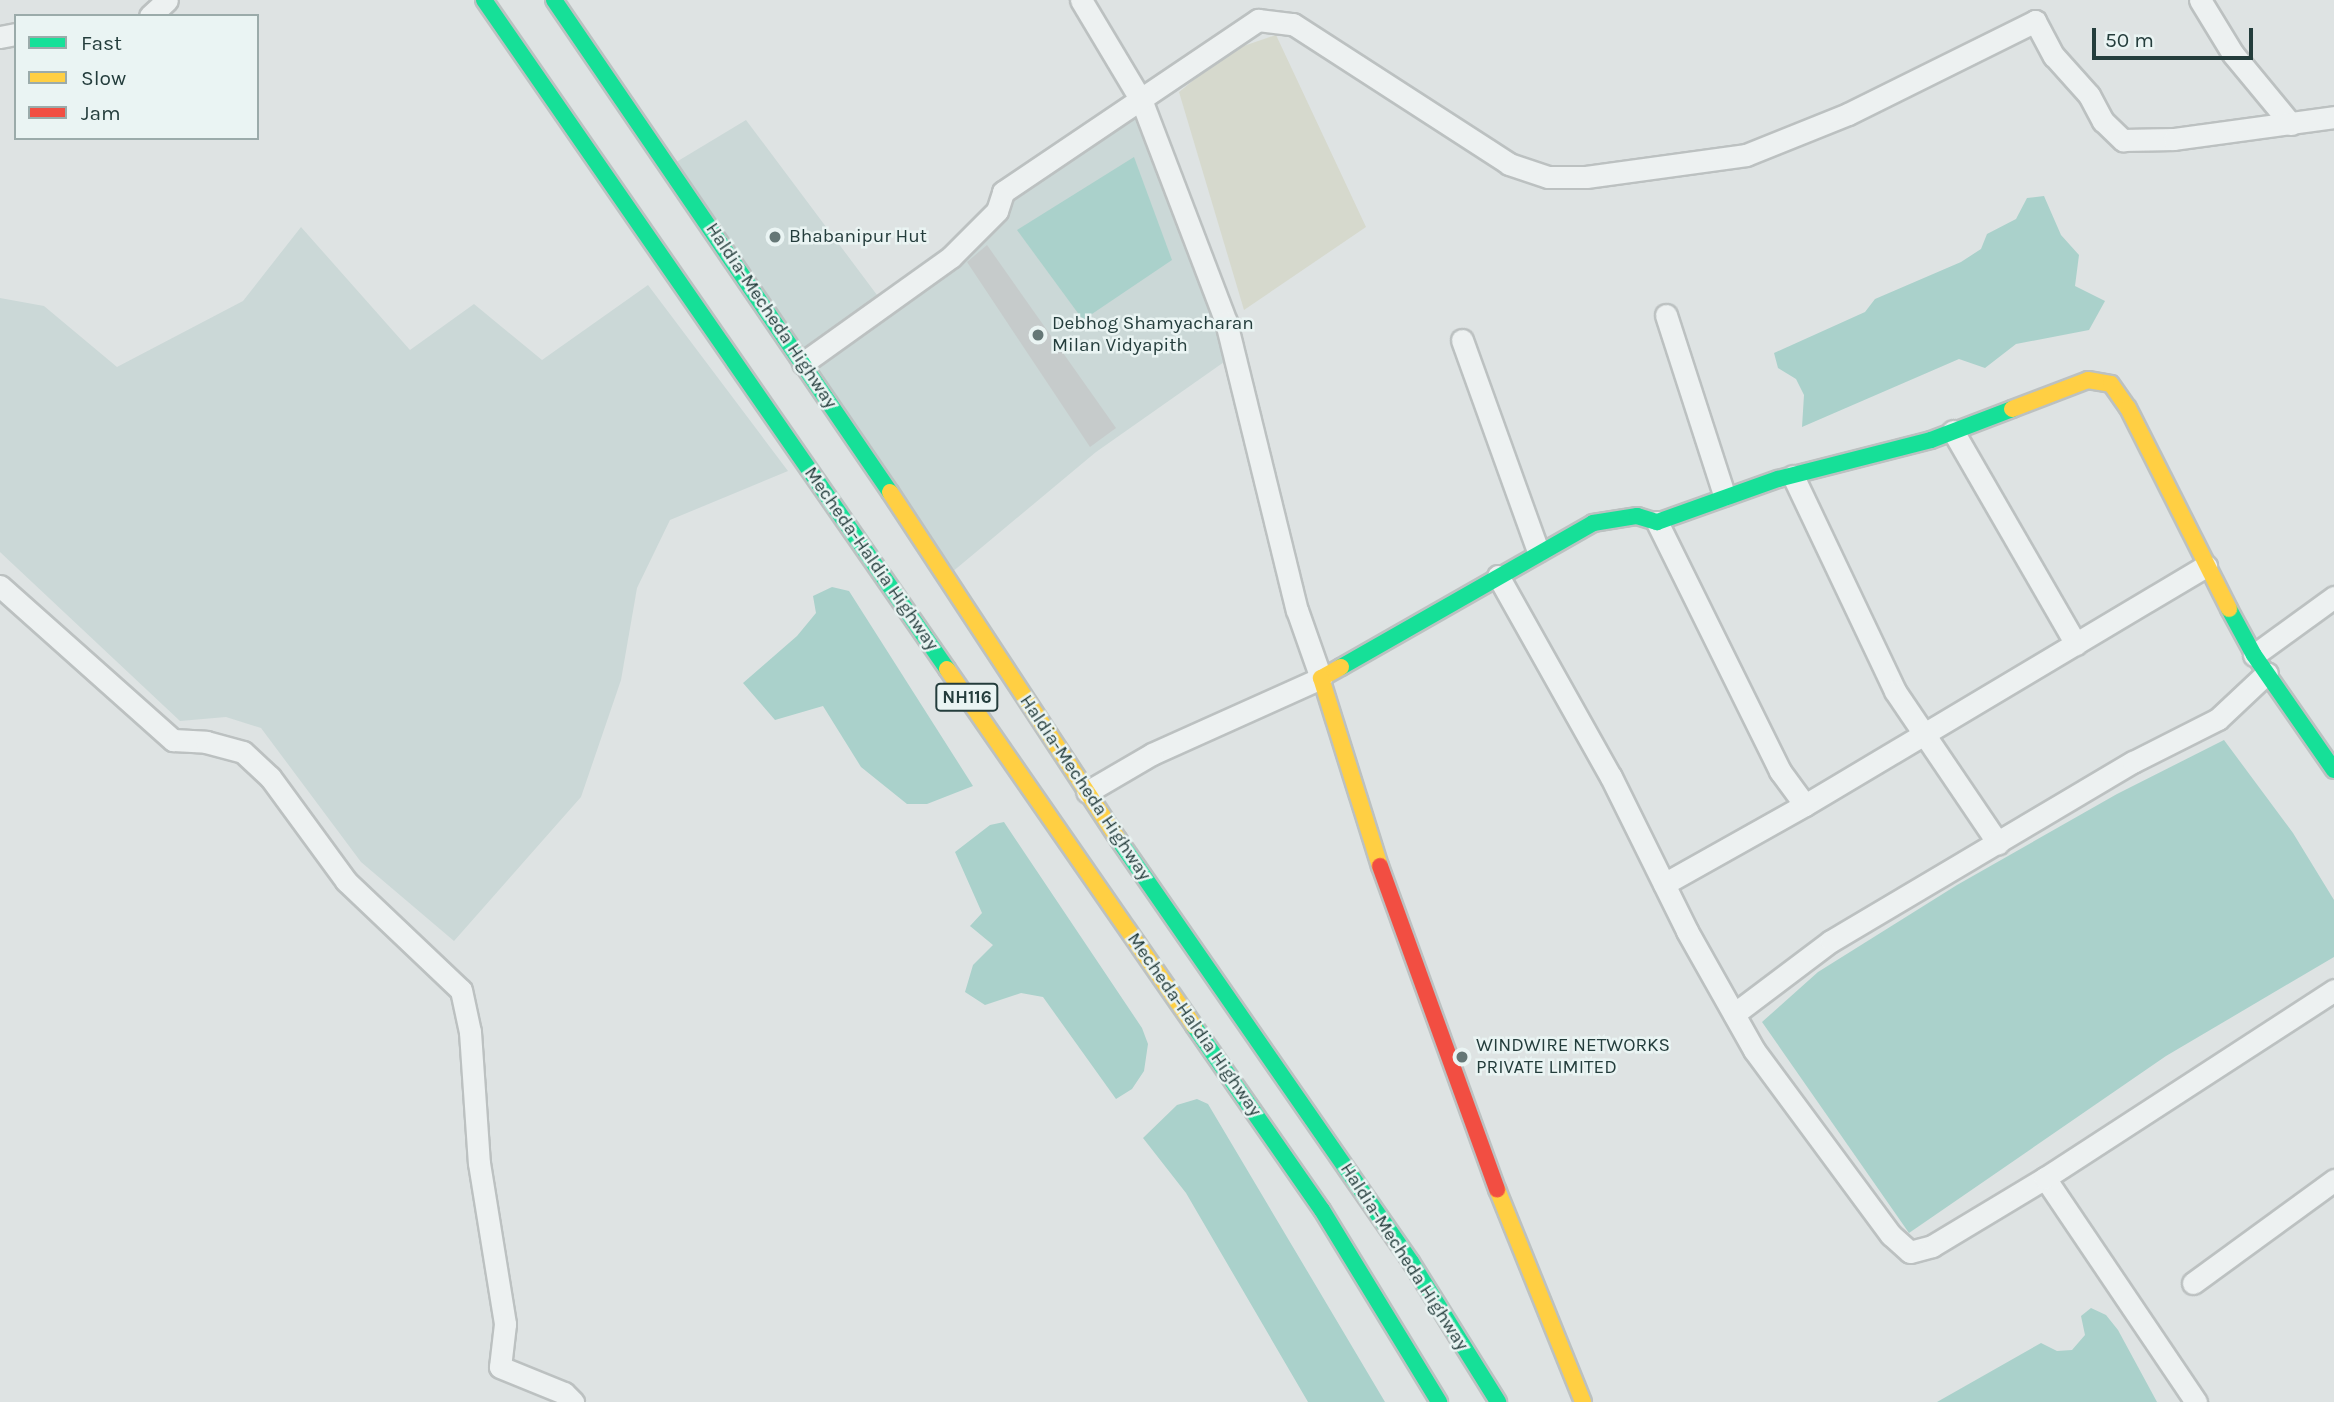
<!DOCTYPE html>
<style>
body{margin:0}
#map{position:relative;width:2334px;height:1402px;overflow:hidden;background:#dee3e3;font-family:Karla,sans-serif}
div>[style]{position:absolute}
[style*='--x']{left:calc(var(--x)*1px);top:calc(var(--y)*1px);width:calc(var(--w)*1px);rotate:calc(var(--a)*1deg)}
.built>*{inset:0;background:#cbd8d7}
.green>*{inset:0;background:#d6d9cd}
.water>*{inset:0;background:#aad1cb}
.building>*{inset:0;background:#c6cbcb}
.roads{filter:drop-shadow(2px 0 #bcc1c1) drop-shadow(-2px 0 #bcc1c1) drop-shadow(0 2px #bcc1c1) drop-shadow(0 -2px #bcc1c1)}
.street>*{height:21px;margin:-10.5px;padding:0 10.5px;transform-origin:10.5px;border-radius:10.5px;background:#edf1f1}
.fast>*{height:16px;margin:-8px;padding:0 8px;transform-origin:8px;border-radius:8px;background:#16e098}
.slow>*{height:16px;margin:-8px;padding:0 8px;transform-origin:8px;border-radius:8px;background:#ffcf43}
.jam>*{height:16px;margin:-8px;padding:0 8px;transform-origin:8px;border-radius:8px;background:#f24e42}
.dots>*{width:19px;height:19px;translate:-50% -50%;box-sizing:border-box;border:4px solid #eaf4f3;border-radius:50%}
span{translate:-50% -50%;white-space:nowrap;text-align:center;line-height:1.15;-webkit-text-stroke:5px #eaf4f3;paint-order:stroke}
.shield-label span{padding:2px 5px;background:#eaf4f3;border:2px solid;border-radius:5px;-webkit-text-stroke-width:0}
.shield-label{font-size:18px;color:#243d3c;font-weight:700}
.poi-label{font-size:19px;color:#243d3c}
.left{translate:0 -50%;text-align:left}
.street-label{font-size:19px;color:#243d3c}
.legend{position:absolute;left:14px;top:14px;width:245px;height:126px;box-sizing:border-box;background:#eaf4f3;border:2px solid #9babaa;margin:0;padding:9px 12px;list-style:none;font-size:21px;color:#243d3c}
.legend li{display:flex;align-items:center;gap:14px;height:35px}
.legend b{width:35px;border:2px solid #9babaa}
.scale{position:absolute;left:2092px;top:28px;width:161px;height:32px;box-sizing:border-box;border:4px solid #243d3c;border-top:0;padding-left:9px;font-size:21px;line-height:24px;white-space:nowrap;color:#243d3c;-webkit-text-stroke:5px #eaf4f3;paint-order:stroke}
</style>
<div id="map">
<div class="built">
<i style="clip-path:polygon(1142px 102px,1234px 355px,1096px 452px,945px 578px,668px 167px,746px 120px,886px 307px,1003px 192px)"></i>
<i style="clip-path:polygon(301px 227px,410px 350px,474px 304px,542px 360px,648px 285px,788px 471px,670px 520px,637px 588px,621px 680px,581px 797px,454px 941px,361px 862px,261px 728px,226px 717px,180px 721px,0 552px,0 298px,44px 306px,117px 367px,243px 301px)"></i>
</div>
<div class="green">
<i style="clip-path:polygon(1276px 35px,1366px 227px,1244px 310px,1179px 92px,1229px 51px)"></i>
</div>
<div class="water">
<i style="clip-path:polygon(1134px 157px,1172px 260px,1083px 320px,1017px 230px)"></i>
<i style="clip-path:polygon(2044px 196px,2061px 235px,2079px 255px,2075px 286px,2105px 301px,2089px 330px,2016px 344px,1985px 368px,1959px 359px,1802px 427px,1804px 395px,1796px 379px,1778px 368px,1774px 353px,1865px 312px,1875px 299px,1961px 262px,1981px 249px,1987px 234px,2016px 219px,2027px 198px)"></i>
<i style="clip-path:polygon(832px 587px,849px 591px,973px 786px,927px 804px,907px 804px,861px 767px,823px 706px,775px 720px,743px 683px,797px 636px,816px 613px,813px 596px)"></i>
<i style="clip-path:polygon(2224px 740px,2293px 833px,2334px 900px,2334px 957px,2166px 1056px,1909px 1233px,1762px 1022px,1818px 972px,1957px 885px,2117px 794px)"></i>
<i style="clip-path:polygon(1004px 822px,1142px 1028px,1148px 1044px,1144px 1071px,1132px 1089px,1116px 1099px,1043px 997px,1021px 993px,985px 1005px,965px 992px,973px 965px,993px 945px,970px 926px,982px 913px,955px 852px,990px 825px)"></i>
<i style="clip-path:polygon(1197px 1099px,1208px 1104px,1385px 1402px,1308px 1402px,1186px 1193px,1143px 1138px,1177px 1105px)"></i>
<i style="clip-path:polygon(2091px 1308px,2106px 1315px,2118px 1330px,2157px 1402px,1937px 1402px,2041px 1343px,2057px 1351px,2072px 1350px,2085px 1335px,2081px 1316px)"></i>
</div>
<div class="building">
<i style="clip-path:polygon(987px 245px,1116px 428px,1090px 447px,967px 262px)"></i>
</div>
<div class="roads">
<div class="street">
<i style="--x:1081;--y:0;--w:119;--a:59.1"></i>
<i style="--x:1142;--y:102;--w:235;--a:69.1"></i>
<i style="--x:1226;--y:322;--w:297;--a:76.2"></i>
<i style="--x:1297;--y:610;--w:72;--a:70.6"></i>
<i style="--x:1321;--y:678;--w:185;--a:155.8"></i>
<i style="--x:1152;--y:754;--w:75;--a:149.7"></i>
<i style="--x:2200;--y:0;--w:63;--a:58.6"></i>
<i style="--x:2233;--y:54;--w:91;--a:50.4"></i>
<i style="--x:150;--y:16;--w:23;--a:-43"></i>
<i style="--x:0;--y:37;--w:16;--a:-11"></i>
<i style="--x:1666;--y:315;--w:189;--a:72.1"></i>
<i style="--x:1462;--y:340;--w:224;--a:70.2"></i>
<i style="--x:803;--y:363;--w:182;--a:-35.6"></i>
<i style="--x:951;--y:257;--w:65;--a:-45"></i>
<i style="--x:997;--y:211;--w:20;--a:-72"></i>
<i style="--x:1003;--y:192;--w:308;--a:-34"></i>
<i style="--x:1258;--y:20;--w:35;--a:7"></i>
<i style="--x:1293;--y:24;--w:257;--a:32.9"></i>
<i style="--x:1509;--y:164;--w:41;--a:18.4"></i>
<i style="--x:1548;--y:177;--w:38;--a:0"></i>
<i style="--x:1586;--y:177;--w:162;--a:-7.8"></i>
<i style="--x:1746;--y:155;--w:110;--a:-21.9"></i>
<i style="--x:1848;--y:114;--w:209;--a:-26.4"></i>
<i style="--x:2035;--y:21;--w:40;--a:62"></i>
<i style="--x:2054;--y:56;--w:52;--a:48.1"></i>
<i style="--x:2089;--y:95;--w:30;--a:62"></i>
<i style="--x:2103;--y:121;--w:28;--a:44"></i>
<i style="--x:2123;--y:140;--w:51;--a:-1.1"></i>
<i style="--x:2174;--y:139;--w:162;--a:-7.8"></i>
<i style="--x:1953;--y:431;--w:246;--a:60"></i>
<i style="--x:1793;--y:476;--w:238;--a:64.6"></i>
<i style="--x:1895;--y:691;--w:184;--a:55.9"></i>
<i style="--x:1657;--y:522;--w:278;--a:63.7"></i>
<i style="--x:1780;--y:771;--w:42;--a:53.7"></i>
<i style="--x:1805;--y:805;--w:467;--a:-30.8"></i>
<i style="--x:1498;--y:576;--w:231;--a:60.7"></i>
<i style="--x:1611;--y:777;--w:172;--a:63.7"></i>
<i style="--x:1687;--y:931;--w:137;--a:60.6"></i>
<i style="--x:1754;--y:1050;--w:230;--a:53.5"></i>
<i style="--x:1891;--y:1235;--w:25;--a:42"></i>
<i style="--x:1910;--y:1252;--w:23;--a:-15"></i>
<i style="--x:1932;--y:1246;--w:132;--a:-31"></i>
<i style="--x:2045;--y:1178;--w:270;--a:56"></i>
<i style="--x:0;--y:586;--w:232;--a:41.7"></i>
<i style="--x:173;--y:740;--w:33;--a:3"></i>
<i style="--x:206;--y:742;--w:38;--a:15"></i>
<i style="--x:243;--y:752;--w:37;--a:43"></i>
<i style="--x:270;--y:777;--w:129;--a:53.8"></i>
<i style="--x:346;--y:881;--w:158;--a:43.5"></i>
<i style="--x:461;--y:990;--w:43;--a:77.9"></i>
<i style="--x:470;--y:1032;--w:131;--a:86.1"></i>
<i style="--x:479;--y:1163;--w:163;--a:80.8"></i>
<i style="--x:505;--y:1324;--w:43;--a:96.6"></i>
<i style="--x:500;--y:1367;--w:69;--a:22.1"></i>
<i style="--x:564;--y:1393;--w:13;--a:45"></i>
<i style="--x:2254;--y:655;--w:99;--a:-35.9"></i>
<i style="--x:1664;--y:884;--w:162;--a:-29.3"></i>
<i style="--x:1734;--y:1014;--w:121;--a:-37"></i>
<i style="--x:1831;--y:941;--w:351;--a:-30.7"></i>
<i style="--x:2133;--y:762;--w:95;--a:-26.8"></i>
<i style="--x:2218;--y:719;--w:67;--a:-43.2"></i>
<i style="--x:2045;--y:1178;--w:345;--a:-33"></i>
<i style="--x:2193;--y:1283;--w:175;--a:-36.1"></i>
</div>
<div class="fast">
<i style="--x:484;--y:0;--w:814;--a:55.31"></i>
<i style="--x:554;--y:0;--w:596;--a:55.67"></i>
<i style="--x:2229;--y:609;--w:52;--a:61.5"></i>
<i style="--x:2254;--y:655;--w:140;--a:55.2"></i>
<i style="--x:1341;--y:667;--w:290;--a:-29.7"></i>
<i style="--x:1593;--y:523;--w:45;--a:-9"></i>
<i style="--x:1637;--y:516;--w:21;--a:17"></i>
<i style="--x:1657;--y:522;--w:128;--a:-19.6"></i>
<i style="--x:1778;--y:479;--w:158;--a:-14.3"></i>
<i style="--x:1931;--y:440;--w:87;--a:-20.9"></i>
<i style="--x:1118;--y:839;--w:515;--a:55.29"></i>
<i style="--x:1411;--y:1262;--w:165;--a:58.1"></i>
<i style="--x:1194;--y:1026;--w:224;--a:55.2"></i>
<i style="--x:1322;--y:1210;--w:225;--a:58.6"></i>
</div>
<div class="slow">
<i style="--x:2012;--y:409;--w:81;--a:-20.9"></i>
<i style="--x:2088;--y:380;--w:23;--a:10"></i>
<i style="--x:2111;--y:384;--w:29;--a:55"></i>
<i style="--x:2128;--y:408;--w:225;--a:63.3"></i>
<i style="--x:890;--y:492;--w:415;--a:56.7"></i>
<i style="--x:1341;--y:667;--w:23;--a:151"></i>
<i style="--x:1321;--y:678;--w:197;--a:72.6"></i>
<i style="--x:947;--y:669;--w:434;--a:55.3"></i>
<i style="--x:1497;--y:1189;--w:230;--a:68"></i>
</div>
<div class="jam">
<i style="--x:1380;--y:866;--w:344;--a:70.1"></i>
</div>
</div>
<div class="dots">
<i style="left:775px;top:237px;background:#657776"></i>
<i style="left:1038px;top:335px;background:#657776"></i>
<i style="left:1462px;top:1057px;background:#657776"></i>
</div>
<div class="shield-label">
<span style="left:967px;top:697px">NH116</span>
</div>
<div class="poi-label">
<span class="left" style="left:789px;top:237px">Bhabanipur Hut</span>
<span class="left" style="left:1052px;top:335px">Debhog Shamyacharan<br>Milan Vidyapith</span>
<span class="left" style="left:1476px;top:1057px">WINDWIRE NETWORKS<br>PRIVATE LIMITED</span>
</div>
<div class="street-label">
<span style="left:771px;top:316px;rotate:56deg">Haldia-Mecheda Highway</span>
<span style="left:871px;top:559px;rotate:55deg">Mecheda-Haldia Highway</span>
<span style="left:1085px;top:788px;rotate:56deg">Haldia-Mecheda Highway</span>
<span style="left:1194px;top:1025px;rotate:55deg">Mecheda-Haldia Highway</span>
<span style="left:1404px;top:1257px;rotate:57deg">Haldia-Mecheda Highway</span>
</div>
<ul class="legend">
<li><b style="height:9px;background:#16e098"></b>Fast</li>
<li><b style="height:9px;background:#ffcf43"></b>Slow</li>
<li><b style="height:9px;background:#f24e42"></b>Jam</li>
</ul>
<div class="scale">50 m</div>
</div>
